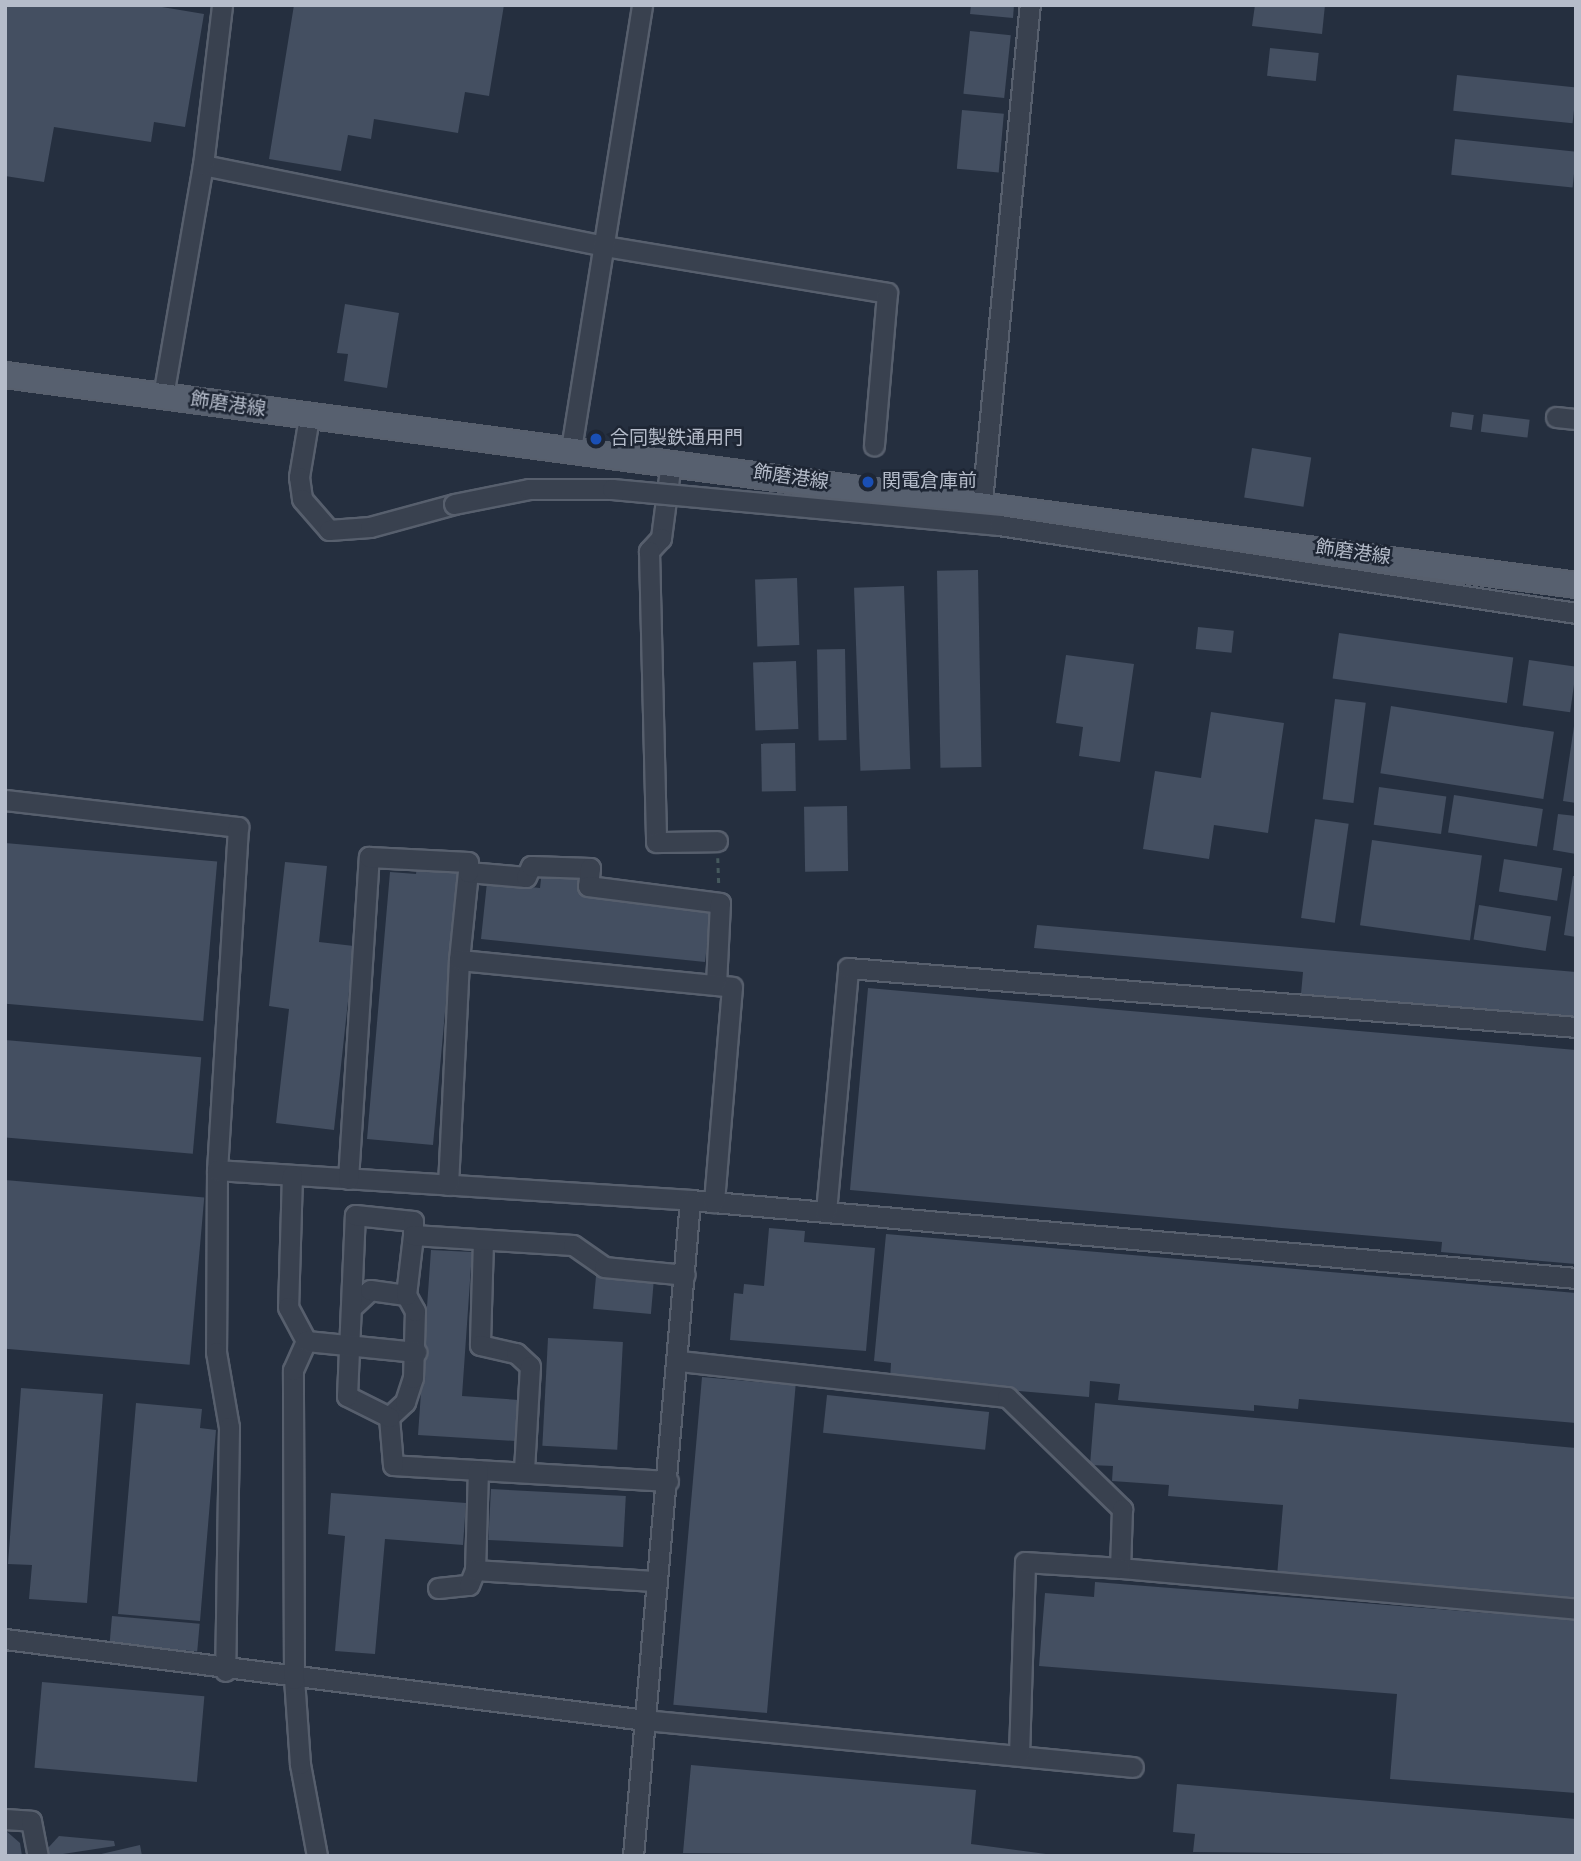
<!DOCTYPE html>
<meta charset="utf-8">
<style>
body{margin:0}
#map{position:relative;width:1581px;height:1861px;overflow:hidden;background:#252f3f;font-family:Signika,"Noto Sans JP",sans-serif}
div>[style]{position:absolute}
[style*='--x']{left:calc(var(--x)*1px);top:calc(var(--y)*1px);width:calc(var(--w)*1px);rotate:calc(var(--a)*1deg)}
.building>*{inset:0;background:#444f61;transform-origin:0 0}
.path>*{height:2.5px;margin-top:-1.25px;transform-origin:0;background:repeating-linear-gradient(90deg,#45595d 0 5px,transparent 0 10px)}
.roads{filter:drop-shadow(2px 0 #575f6d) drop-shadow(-2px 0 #575f6d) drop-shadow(0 2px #575f6d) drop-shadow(0 -2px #575f6d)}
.minor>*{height:19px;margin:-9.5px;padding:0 9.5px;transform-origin:9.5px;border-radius:9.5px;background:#39414f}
.major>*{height:24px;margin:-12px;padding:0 12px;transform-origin:12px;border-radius:12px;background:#57606f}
.bridges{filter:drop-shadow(2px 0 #575f6d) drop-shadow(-2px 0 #575f6d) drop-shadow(0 2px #575f6d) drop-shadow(0 -2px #575f6d)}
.minor-bridge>*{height:19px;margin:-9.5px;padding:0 9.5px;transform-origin:9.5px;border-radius:9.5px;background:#39414f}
.dots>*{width:19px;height:19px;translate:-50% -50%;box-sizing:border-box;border:4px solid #1e2634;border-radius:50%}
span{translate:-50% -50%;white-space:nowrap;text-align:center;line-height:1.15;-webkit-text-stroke:5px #1e2634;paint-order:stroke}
.street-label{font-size:19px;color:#b5bcca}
.poi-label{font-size:19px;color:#b5bcca}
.left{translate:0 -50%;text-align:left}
.frame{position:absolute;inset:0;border:7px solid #b5bcca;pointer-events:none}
</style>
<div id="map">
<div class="building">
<i style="clip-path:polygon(5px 5px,150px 5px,204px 14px,185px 127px,154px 122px,151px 142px,54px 127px,44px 182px,5px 176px)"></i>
<i style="clip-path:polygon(294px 5px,504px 5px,489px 96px,465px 92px,458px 133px,374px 119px,371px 139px,348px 135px,341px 171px,269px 159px)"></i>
<i style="clip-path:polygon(971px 5px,1014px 5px,1013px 18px,970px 14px)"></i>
<i style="clip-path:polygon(1255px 5px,1325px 5px,1322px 34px,1252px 26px)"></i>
<i style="left:970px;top:31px;width:41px;height:63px;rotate:6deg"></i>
<i style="left:1270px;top:48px;width:49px;height:28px;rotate:6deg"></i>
<i style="left:1457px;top:75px;width:120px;height:36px;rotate:6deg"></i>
<i style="left:962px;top:110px;width:42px;height:59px;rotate:5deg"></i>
<i style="left:1455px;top:139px;width:122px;height:36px;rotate:6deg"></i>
<i style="clip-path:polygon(345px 304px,399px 313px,387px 388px,344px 381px,348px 354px,337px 353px)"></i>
<i style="left:1452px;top:412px;width:22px;height:15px;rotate:8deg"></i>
<i style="left:1483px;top:414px;width:47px;height:18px;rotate:7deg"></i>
<i style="left:1252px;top:448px;width:60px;height:50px;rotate:9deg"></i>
<i style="left:978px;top:570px;width:197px;height:41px;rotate:89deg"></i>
<i style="left:797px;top:578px;width:67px;height:42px;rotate:88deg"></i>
<i style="left:904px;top:586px;width:183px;height:50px;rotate:88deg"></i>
<i style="left:1198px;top:627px;width:36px;height:22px;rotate:6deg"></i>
<i style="left:1339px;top:633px;width:176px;height:46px;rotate:8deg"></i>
<i style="left:845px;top:649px;width:91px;height:28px;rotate:89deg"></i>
<i style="clip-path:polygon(1066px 655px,1134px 664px,1120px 762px,1079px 756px,1083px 727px,1056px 723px)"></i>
<i style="left:1529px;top:660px;width:48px;height:46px;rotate:8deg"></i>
<i style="left:796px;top:661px;width:68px;height:43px;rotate:88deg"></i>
<i style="left:1335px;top:699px;width:31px;height:101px;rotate:7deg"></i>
<i style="left:1391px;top:706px;width:165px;height:68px;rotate:9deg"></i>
<i style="clip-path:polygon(1211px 712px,1284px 723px,1268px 833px,1214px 825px,1209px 859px,1143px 849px,1155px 771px,1201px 778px)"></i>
<i style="clip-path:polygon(1574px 726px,1576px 726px,1576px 803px,1563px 801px)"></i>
<i style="left:795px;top:743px;width:48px;height:34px;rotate:89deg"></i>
<i style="left:1379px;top:787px;width:68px;height:38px;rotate:8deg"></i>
<i style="left:1454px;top:795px;width:90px;height:38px;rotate:9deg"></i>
<i style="left:847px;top:806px;width:65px;height:43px;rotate:89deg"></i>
<i style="clip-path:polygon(1558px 814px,1576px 816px,1576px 854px,1553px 850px)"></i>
<i style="left:1315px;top:819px;width:34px;height:100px;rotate:8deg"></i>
<i style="left:1372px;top:840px;width:111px;height:86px;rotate:8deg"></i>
<i style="left:5px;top:843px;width:213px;height:160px;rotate:5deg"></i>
<i style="left:1504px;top:859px;width:59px;height:33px;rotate:9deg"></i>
<i style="clip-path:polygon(285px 862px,327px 866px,319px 942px,354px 946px,334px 1130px,276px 1123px,289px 1009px,269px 1006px)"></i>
<i style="clip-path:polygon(417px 865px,458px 868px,433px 1145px,367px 1139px,390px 872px,416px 874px)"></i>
<i style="clip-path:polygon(542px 870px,584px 875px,581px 896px,711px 909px,705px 962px,481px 939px,487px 882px,540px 888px)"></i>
<i style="clip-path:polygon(1573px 876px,1576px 876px,1576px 937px,1564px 935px)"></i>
<i style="left:1479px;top:905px;width:73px;height:35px;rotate:9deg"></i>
<i style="clip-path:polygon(1037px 925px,1576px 972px,1576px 1019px,1301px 994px,1303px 972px,1034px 948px)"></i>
<i style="clip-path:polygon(868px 988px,1576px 1050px,1576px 1264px,1441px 1252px,1442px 1242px,850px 1190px)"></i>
<i style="left:5px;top:1040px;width:197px;height:97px;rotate:5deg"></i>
<i style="left:5px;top:1180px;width:200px;height:168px;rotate:5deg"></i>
<i style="clip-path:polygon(769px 1228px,805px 1231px,804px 1242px,875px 1248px,866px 1351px,730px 1340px,734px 1293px,743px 1294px,744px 1284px,764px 1286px)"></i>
<i style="clip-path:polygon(886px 1234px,1576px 1293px,1576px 1423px,1299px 1399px,1298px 1409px,1254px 1405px,1254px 1411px,1118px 1400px,1120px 1384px,1090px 1381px,1089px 1397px,890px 1380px,891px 1363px,874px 1361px)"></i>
<i style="clip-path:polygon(431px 1250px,472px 1252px,462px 1396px,519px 1400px,516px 1441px,418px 1435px)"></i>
<i style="left:596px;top:1276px;width:58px;height:33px;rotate:5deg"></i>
<i style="left:548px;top:1338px;width:75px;height:108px;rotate:3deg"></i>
<i style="left:702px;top:1377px;width:94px;height:329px;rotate:5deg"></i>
<i style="clip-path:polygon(21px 1388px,103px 1394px,87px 1603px,29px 1599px,32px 1565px,8px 1564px)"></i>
<i style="left:827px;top:1395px;width:163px;height:38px;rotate:6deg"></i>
<i style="clip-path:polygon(136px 1403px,202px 1409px,200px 1428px,216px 1430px,200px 1621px,118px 1614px)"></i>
<i style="clip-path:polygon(1095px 1403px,1576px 1448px,1576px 1600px,1277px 1576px,1283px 1505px,1168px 1496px,1169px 1485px,1112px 1481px,1113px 1466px,1090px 1465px)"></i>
<i style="left:491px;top:1489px;width:135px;height:51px;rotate:3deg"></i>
<i style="clip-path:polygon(331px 1493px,466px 1503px,463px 1545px,385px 1539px,375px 1654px,335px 1651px,345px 1536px,328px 1534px)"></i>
<i style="clip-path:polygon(1095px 1582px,1576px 1620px,1576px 1793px,1390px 1779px,1397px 1694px,1039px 1666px,1045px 1593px,1094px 1597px)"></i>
<i style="left:112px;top:1616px;width:88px;height:28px;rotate:5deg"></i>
<i style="left:42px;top:1682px;width:163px;height:86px;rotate:5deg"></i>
<i style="clip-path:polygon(691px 1765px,976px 1790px,971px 1844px,1061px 1856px,683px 1853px)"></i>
<i style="clip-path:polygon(1177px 1784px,1576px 1819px,1576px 1856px,1193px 1852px,1195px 1834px,1173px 1832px)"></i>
<i style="clip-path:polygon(5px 1830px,20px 1843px,22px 1856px,5px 1856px)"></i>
<i style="clip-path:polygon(59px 1836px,114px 1841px,115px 1846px,50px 1856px,48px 1848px)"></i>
<i style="clip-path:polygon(140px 1845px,142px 1856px,97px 1856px,97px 1855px)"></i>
</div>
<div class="path">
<i style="--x:718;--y:858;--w:28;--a:88"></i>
</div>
<div class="roads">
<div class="minor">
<i style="--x:203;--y:165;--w:409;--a:11.4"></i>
<i style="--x:604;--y:246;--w:287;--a:9.4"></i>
<i style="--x:887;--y:293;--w:153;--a:94.9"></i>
<i style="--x:163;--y:396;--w:234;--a:-80.2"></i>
<i style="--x:203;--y:165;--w:161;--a:-83.2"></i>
<i style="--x:309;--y:417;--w:61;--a:99.5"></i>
<i style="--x:299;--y:477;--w:22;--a:82"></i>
<i style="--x:302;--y:499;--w:41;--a:48.9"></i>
<i style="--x:329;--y:530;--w:41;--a:-4.2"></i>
<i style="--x:370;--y:527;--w:87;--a:-15.3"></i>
<i style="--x:1556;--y:417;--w:20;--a:6"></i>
<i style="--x:571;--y:449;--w:450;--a:-80.9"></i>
<i style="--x:671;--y:462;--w:77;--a:97.5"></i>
<i style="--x:661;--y:538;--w:18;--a:133"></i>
<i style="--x:649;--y:551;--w:291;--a:88.6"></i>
<i style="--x:656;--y:842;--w:61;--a:-0.9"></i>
<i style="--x:982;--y:501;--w:498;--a:-84.5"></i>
<i style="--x:5;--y:800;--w:235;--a:6.6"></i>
<i style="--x:238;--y:827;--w:344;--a:93.5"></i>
<i style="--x:217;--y:1170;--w:182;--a:90.3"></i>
<i style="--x:216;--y:1352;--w:76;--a:80.2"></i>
<i style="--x:229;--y:1427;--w:244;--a:90.9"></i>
<i style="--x:459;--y:960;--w:88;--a:-84.2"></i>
<i style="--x:468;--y:872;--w:58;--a:4.9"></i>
<i style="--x:526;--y:877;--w:12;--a:-66"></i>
<i style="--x:531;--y:866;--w:59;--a:1.9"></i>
<i style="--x:590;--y:868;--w:18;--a:96"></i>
<i style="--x:588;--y:886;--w:133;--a:7.3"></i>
<i style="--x:720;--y:903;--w:82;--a:92.8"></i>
<i style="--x:217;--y:1170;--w:474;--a:3.6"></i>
<i style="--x:690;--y:1200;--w:889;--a:5.03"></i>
<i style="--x:292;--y:1175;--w:132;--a:91.7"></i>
<i style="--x:288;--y:1307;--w:38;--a:62"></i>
<i style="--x:348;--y:1179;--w:323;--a:-86.3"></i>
<i style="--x:369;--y:857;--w:99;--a:2.9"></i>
<i style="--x:468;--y:862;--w:10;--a:90"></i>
<i style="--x:448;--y:1185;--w:225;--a:-87.2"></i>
<i style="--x:459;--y:960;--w:274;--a:5.6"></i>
<i style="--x:732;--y:987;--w:216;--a:94.8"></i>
<i style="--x:826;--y:1212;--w:245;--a:-84.8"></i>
<i style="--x:848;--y:968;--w:730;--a:4.63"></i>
<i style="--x:483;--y:1241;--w:104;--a:91.7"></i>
<i style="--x:480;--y:1345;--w:37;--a:13"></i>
<i style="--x:516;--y:1353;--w:19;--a:43"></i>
<i style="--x:530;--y:1366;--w:105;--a:93.3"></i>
<i style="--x:351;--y:1308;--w:26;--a:-43"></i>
<i style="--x:370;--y:1290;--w:36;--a:8"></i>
<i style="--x:680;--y:1361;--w:329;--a:6.3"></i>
<i style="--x:1007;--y:1397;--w:161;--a:44.2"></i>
<i style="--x:1122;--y:1509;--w:59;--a:91.9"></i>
<i style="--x:1120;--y:1568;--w:458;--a:5.1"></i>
<i style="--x:389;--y:1417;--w:22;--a:-43"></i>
<i style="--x:405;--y:1402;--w:25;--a:-72"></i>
<i style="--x:413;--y:1378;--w:67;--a:-88.3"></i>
<i style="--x:415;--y:1311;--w:18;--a:-119"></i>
<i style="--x:406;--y:1295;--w:60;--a:-83.3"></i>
<i style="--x:668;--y:1481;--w:275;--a:-176.7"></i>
<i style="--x:393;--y:1465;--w:48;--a:-94.8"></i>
<i style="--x:389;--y:1417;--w:47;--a:-153.4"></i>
<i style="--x:347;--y:1396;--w:181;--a:-87.5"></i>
<i style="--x:355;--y:1215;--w:58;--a:5.9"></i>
<i style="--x:413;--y:1221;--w:14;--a:90"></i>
<i style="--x:413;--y:1235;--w:160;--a:3.6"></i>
<i style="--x:573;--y:1245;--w:38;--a:35"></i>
<i style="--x:604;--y:1267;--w:81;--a:5.6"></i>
<i style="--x:475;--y:1570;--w:100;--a:-88.3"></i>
<i style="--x:438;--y:1588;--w:31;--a:-6"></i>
<i style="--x:469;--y:1585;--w:16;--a:-68"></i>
<i style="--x:475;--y:1570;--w:182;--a:3.5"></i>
<i style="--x:5;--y:1639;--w:645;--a:7.21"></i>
<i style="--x:645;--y:1720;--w:490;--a:5.5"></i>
<i style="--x:1019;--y:1755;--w:193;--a:-88.2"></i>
<i style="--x:1025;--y:1562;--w:95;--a:3.6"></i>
<i style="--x:5;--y:1819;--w:26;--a:4"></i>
<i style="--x:31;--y:1821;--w:36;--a:79"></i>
<i style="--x:317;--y:1856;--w:94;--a:-100.5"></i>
<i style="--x:300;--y:1764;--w:85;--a:-94"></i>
<i style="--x:294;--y:1679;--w:309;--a:-90.2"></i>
<i style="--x:293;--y:1370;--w:32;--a:-66"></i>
<i style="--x:306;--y:1341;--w:111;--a:5.7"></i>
<i style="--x:633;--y:1856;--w:658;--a:-85.03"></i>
</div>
<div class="major">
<i style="--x:5;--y:375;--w:1585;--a:7.61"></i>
</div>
</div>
<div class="bridges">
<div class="minor-bridge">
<i style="--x:454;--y:504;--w:76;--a:-11.3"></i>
<i style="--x:529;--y:489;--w:83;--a:0"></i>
<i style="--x:612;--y:489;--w:389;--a:5.3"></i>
<i style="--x:999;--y:525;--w:584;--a:8.67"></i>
</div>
</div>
<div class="dots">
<i style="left:596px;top:439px;background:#1a4fb4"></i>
<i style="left:868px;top:482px;background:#1a4fb4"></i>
</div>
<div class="street-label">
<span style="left:228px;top:405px;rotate:8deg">飾磨港線</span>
<span style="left:791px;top:478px;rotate:8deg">飾磨港線</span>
<span style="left:1353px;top:553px;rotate:8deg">飾磨港線</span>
</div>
<div class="poi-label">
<span class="left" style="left:610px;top:439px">合同製鉄通用門</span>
<span class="left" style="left:882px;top:482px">関電倉庫前</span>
</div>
<div class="frame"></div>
</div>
